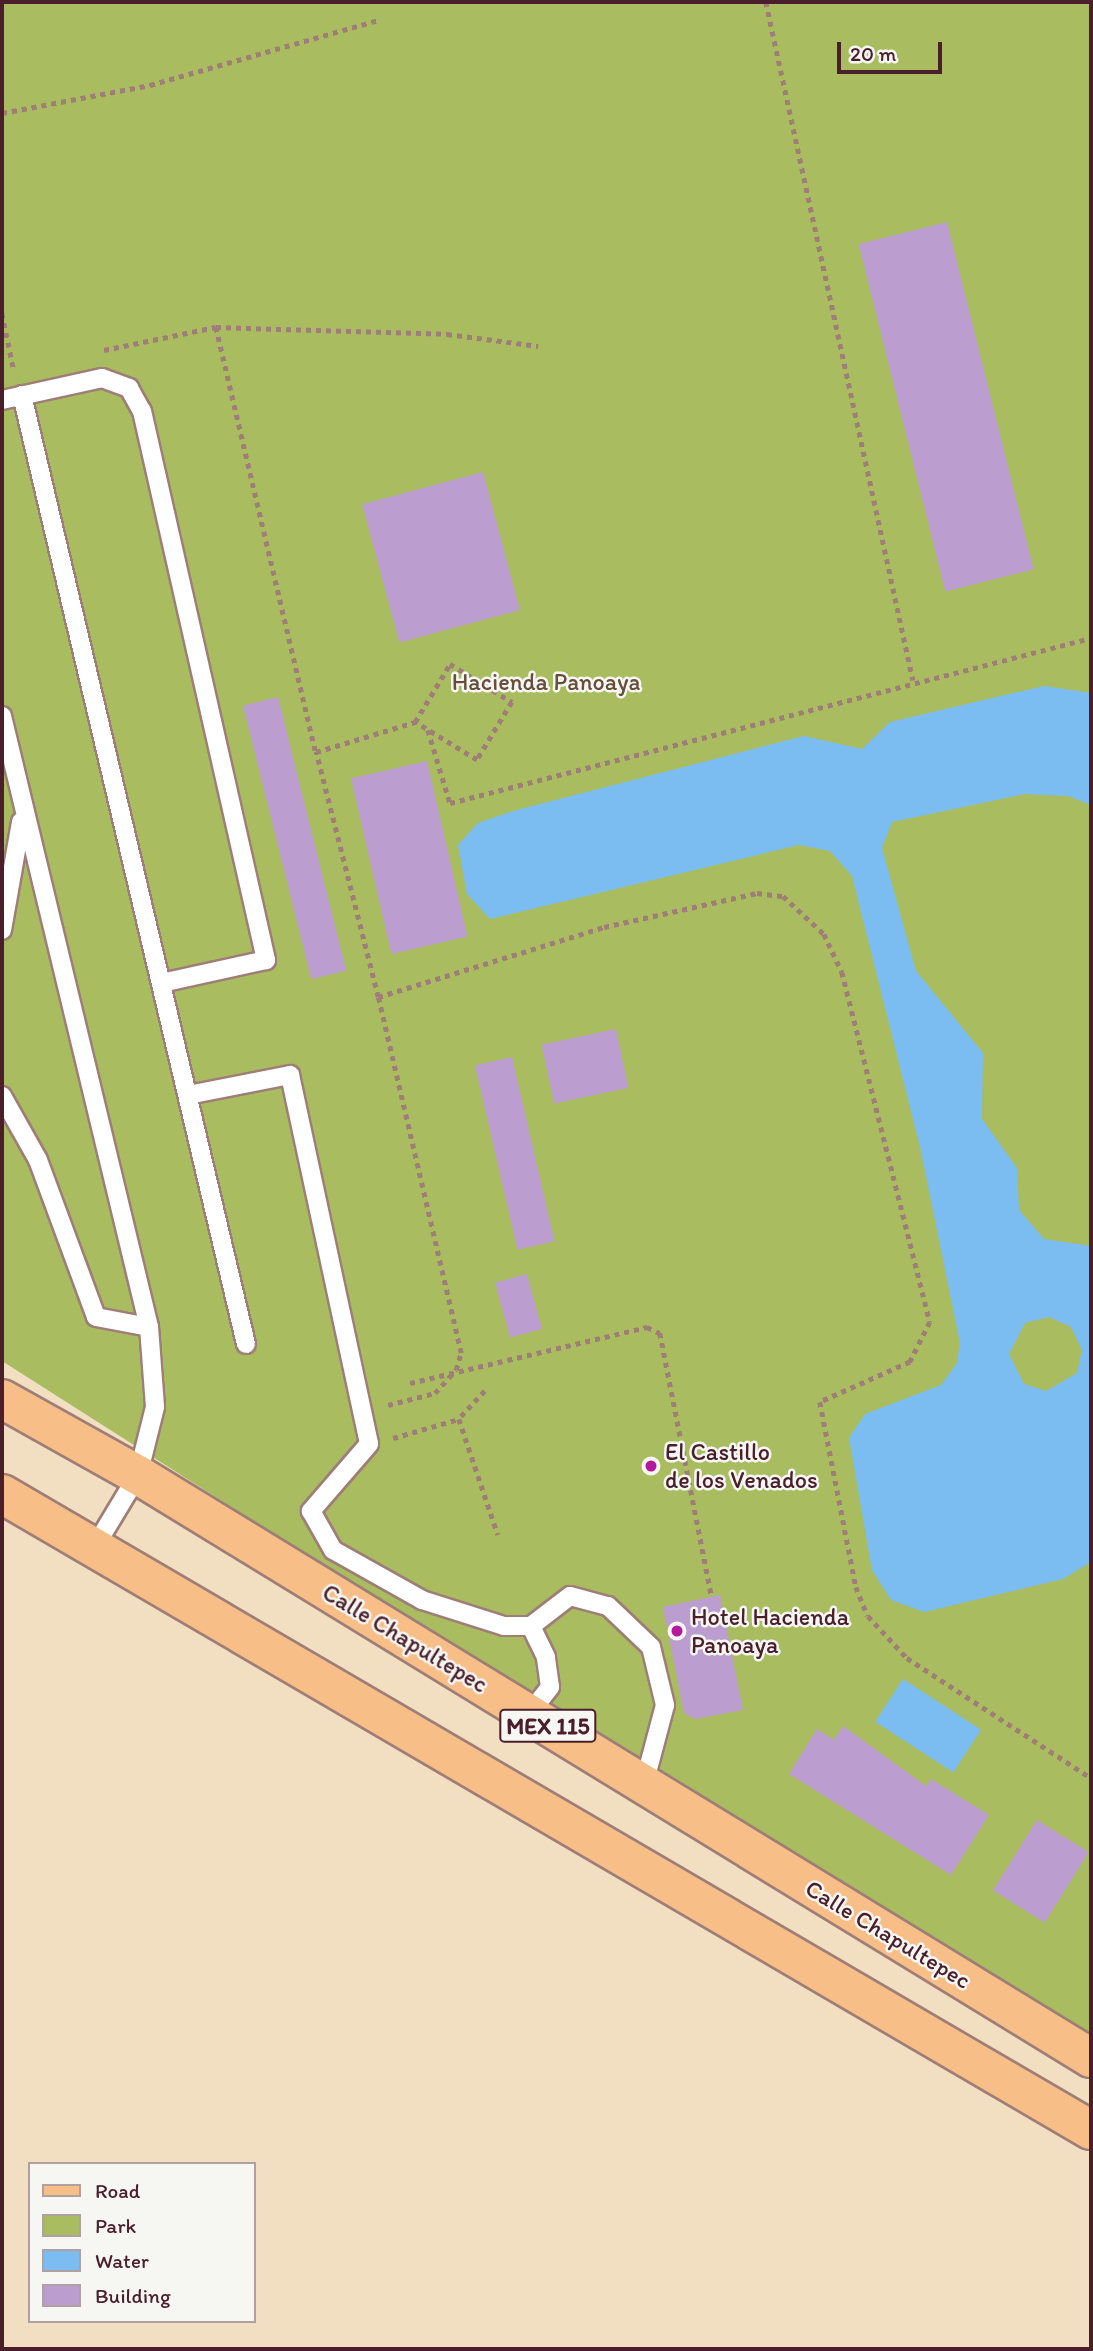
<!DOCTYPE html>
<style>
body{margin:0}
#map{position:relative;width:1093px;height:2351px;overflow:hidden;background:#f2dec1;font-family:Itim,sans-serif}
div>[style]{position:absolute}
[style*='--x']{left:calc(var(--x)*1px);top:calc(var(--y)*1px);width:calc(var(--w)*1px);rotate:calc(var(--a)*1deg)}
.green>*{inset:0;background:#a9bc60}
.water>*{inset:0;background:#7cbdf1;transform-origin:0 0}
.building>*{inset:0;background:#bb9dcf;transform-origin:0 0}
.path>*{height:4.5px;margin-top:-2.25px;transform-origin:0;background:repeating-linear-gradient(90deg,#9e7e76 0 5px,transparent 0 10px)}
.roads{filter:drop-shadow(2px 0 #9e7e76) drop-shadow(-2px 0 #9e7e76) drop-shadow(0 2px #9e7e76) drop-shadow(0 -2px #9e7e76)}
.lane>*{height:18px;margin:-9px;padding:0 9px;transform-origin:9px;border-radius:9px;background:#fff}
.primary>*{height:38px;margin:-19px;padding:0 19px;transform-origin:19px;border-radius:19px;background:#f7be88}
.dots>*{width:19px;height:19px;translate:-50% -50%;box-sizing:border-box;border:4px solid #f6f6f2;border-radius:50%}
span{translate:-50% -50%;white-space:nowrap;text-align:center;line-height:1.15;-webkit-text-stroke:5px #f6f6f2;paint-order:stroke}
.shield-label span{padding:2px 5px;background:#f6f6f2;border:2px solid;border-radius:5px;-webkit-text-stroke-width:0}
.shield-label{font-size:23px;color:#4a1f2b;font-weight:700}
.park-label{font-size:24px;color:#664e3b}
.poi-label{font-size:24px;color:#4a1f2b}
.left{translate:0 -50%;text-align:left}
.street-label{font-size:24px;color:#4a1f2b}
.frame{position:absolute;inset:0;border:4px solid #4a1f2b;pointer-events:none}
.legend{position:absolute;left:28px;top:2162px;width:228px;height:161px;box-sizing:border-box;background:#f6f6f2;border:2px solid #b1a0a2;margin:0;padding:9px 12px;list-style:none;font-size:21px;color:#4a1f2b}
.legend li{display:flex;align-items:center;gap:14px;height:35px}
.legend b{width:35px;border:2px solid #b1a0a2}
.scale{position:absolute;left:837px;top:42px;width:105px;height:32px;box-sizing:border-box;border:4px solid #4a1f2b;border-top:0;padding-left:9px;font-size:21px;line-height:24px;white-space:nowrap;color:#4a1f2b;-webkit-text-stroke:5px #f6f6f2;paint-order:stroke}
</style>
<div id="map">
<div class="green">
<i style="clip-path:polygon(2px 2px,1091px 2px,1091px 2034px,464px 1655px,2px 1361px)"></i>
</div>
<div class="water">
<i style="clip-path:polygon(evenodd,1044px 686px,1091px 693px,1091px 805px,1068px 796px,1025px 794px,892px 822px,882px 848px,916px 971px,983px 1053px,982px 1119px,1017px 1168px,1019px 1210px,1044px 1239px,1091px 1246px,1091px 1562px,1063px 1579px,924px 1612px,891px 1600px,872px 1570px,849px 1438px,865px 1414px,941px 1385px,957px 1363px,960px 1343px,920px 1147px,852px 876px,830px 851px,799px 845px,490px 919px,467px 894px,458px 845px,478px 823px,513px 811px,804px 736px,862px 749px,890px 722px,1044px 686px,1049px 1317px,1071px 1327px,1082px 1350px,1077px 1373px,1046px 1391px,1024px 1384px,1009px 1354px,1025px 1323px,1049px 1317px)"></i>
<i style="left:903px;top:1679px;width:93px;height:51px;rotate:33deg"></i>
</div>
<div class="building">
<i style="left:947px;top:222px;width:358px;height:91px;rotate:76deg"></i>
<i style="left:483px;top:472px;width:143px;height:125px;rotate:75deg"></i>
<i style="left:278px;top:697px;width:282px;height:36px;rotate:76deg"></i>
<i style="left:427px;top:761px;width:180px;height:78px;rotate:77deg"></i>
<i style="left:616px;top:1029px;width:60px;height:76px;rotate:78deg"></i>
<i style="left:512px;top:1057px;width:189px;height:38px;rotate:77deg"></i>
<i style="left:527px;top:1274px;width:57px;height:33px;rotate:75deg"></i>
<i style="clip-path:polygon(720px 1595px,743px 1710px,695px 1719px,684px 1713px,663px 1607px)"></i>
<i style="clip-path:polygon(843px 1726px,926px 1786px,931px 1779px,989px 1815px,951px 1875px,789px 1774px,817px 1729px,834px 1740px)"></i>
<i style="left:1037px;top:1820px;width:61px;height:83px;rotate:32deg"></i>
</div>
<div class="path">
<i style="--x:766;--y:2;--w:694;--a:77.77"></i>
<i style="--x:2;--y:113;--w:151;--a:-10.7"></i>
<i style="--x:150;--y:85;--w:237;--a:-15.9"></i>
<i style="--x:2;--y:313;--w:59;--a:78.3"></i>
<i style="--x:216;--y:327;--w:437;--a:76.8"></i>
<i style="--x:104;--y:350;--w:114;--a:-11.6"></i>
<i style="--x:216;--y:327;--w:231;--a:1.7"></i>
<i style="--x:447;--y:334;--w:92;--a:7.5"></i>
<i style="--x:428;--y:730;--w:76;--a:73.2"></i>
<i style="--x:450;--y:803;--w:662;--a:-14.44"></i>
<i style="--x:378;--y:997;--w:253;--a:-104.2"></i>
<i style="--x:316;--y:752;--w:103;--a:-16.9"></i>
<i style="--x:415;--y:722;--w:68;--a:-58.9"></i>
<i style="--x:450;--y:664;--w:73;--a:31.5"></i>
<i style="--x:512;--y:702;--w:68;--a:121.1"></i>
<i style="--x:477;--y:760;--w:73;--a:-148.5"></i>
<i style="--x:410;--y:1383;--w:244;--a:-13.3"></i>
<i style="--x:647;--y:1327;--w:14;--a:25"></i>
<i style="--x:660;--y:1333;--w:269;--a:78.9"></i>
<i style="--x:485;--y:1391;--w:38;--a:133"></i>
<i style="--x:459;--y:1419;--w:122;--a:71.4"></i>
<i style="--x:388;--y:1405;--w:49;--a:-14.3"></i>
<i style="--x:435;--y:1393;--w:31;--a:-48"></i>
<i style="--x:456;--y:1370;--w:18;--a:-74"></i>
<i style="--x:461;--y:1353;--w:366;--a:-103.1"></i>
<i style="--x:378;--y:997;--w:237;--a:-17.2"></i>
<i style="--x:604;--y:927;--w:157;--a:-12.5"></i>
<i style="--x:757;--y:893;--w:26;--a:7"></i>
<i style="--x:783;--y:896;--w:56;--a:42.8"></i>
<i style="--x:824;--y:934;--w:42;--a:64.7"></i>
<i style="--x:842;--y:972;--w:361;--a:75.9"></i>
<i style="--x:930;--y:1322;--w:45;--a:116.6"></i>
<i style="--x:910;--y:1362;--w:98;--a:156"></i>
<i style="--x:820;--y:1402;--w:188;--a:79"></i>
<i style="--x:856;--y:1587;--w:31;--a:68"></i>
<i style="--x:868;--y:1616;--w:57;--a:47.1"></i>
<i style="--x:907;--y:1658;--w:220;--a:33.1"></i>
<i style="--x:393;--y:1438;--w:69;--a:-16.1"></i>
</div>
<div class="roads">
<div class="lane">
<i style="--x:22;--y:395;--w:975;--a:76.72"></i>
<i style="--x:2;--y:400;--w:102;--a:-12.4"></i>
<i style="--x:102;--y:378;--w:29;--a:20"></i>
<i style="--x:129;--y:388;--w:26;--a:61"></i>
<i style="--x:142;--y:411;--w:563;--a:77.27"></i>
<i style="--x:266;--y:960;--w:107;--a:167.6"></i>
<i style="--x:2;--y:716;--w:628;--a:76.47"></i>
<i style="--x:149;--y:1327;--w:80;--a:85.7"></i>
<i style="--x:155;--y:1407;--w:70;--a:104"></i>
<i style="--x:138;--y:1475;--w:85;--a:121.1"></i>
<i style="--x:2;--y:930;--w:110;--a:-80"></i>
<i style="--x:188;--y:1095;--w:104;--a:-11.1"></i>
<i style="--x:290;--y:1075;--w:377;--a:77.9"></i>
<i style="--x:369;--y:1444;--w:89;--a:130.9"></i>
<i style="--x:311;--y:1511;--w:45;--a:60.6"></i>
<i style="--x:333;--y:1550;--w:102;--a:29.3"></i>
<i style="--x:422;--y:1600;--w:86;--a:17.6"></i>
<i style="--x:504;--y:1626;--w:27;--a:0"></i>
<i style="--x:531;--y:1626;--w:49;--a:-37.6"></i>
<i style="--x:570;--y:1596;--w:39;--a:15"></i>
<i style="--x:608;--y:1606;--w:59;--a:43.6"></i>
<i style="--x:651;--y:1647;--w:60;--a:76.4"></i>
<i style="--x:665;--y:1705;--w:82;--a:104.9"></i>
<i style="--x:2;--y:1096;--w:73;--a:60.6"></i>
<i style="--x:38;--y:1160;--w:167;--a:69.7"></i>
<i style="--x:96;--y:1317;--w:54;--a:10.7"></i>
<i style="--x:529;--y:1714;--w:34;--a:-52"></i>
<i style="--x:550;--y:1687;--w:30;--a:-98"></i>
<i style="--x:546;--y:1657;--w:34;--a:-116"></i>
</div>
<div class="primary">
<i style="--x:2;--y:1399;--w:156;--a:29.2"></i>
<i style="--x:138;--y:1475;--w:1117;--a:31.46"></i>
<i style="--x:2;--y:1494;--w:1261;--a:30.29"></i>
</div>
</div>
<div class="dots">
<i style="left:651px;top:1466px;background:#b5179e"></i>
<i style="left:677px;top:1631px;background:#b5179e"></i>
</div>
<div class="shield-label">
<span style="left:548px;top:1726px">MEX 115</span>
</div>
<div class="park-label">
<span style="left:546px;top:682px">Hacienda Panoaya</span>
</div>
<div class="poi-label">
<span class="left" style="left:665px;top:1466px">El Castillo<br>de los Venados</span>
<span class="left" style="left:691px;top:1631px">Hotel Hacienda<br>Panoaya</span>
</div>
<div class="street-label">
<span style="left:405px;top:1638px;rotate:31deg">Calle Chapultepec</span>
<span style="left:888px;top:1934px;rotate:31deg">Calle Chapultepec</span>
</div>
<div class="frame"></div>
<ul class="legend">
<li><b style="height:9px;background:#f7be88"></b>Road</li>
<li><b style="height:19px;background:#a9bc60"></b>Park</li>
<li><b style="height:19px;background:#7cbdf1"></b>Water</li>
<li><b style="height:19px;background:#bb9dcf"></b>Building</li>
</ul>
<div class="scale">20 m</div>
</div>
